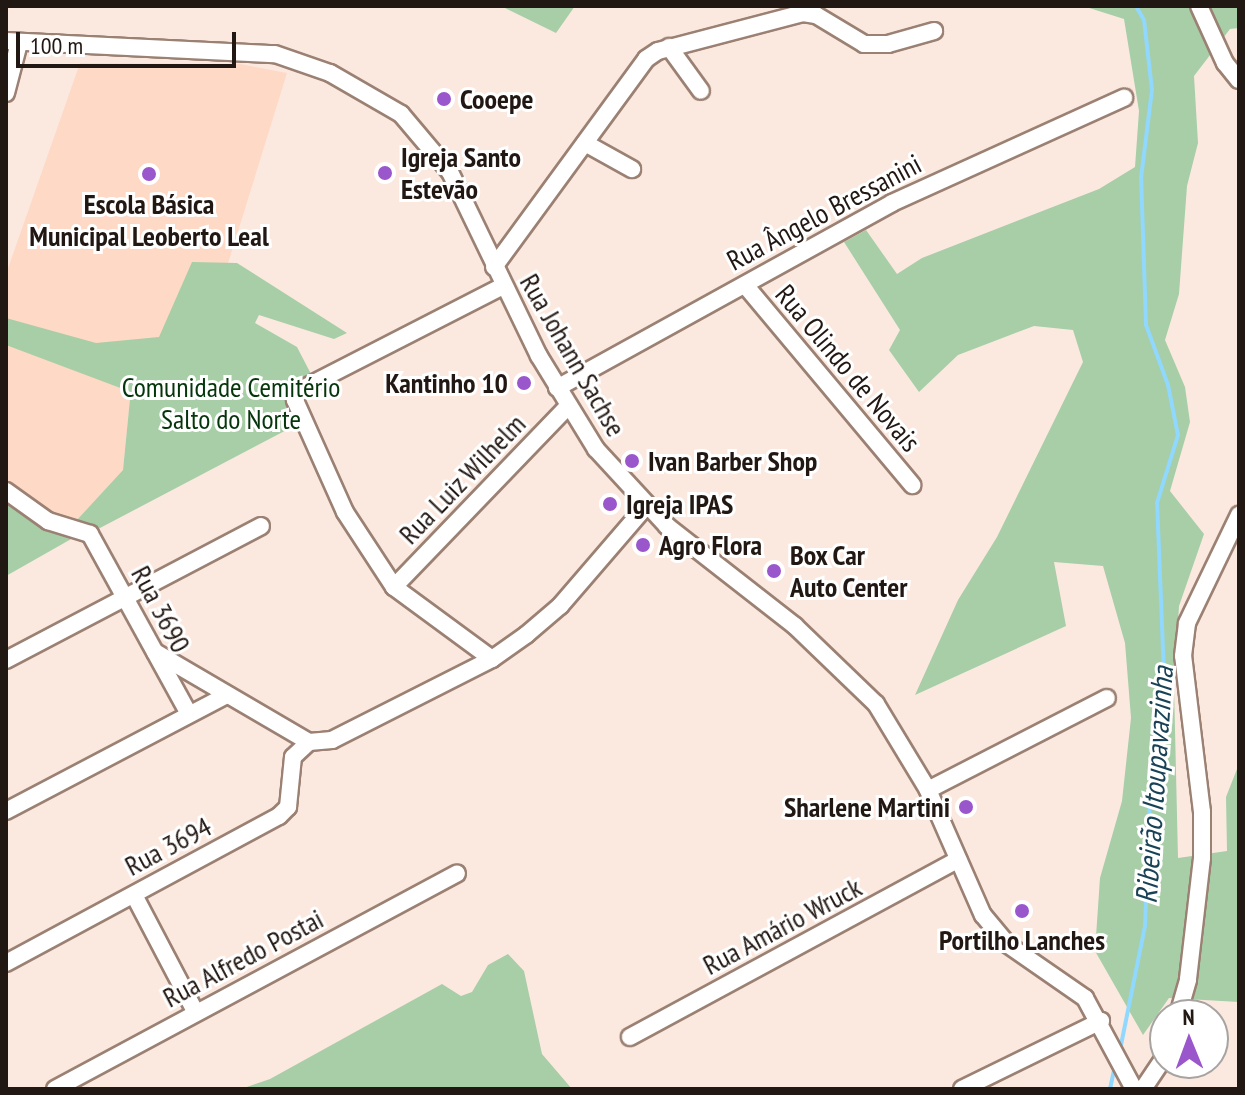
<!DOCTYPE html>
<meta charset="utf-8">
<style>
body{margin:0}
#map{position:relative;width:1245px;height:1095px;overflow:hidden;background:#fbe9e0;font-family:"PT Sans Narrow",sans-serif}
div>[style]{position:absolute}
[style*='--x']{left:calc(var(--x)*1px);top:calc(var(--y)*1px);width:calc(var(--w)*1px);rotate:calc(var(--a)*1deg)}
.built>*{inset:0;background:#fed9c6}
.green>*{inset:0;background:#a7cea6}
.stream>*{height:4px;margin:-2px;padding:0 2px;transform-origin:2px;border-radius:2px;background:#90d8fe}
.roads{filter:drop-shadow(2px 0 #9b8173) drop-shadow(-2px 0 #9b8173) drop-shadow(0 2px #9b8173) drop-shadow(0 -2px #9b8173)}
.minor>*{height:16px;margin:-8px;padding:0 8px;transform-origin:8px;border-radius:8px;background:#fff}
.dots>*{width:22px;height:22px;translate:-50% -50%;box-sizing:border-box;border:4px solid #fff;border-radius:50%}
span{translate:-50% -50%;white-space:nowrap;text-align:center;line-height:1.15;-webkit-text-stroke:6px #fff;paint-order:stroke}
.poi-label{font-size:28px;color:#221813;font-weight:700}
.left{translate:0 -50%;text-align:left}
.right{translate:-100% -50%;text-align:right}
.street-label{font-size:28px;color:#221813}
.park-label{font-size:28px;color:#05350a}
.water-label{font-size:30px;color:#194256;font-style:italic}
.frame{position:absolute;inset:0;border:8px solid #221813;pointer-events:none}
.north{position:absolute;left:1149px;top:999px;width:80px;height:80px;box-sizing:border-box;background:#fff;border:2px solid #a7a3a1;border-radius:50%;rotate:359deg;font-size:22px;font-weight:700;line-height:32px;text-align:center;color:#221813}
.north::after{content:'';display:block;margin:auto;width:28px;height:36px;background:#9a57cc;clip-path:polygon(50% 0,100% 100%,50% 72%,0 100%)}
.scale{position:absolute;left:16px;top:32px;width:220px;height:36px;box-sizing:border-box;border:4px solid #221813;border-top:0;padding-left:10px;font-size:24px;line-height:28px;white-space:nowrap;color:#221813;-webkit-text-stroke:6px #fff;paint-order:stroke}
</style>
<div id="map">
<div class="built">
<i style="clip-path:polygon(80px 63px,240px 64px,287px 73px,196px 367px,130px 399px,123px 470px,76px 521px,49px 515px,6px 482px,6px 274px)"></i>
</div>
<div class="green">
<i style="clip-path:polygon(501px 6px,575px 6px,556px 33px)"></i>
<i style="clip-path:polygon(1083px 6px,1239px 6px,1239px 28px,1230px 29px,1194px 76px,1198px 143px,1187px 186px,1179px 294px,1165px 340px,1185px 387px,1190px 422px,1170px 491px,1204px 534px,1179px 606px,1174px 686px,1178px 858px,1227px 851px,1226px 797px,1239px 764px,1239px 1002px,1169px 998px,1143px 1035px,1095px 951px,1100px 878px,1122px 801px,1131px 718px,1125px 643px,1103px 566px,1054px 562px,1066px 626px,915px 695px,958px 600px,997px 537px,1083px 362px,1073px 330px,1034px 326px,958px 355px,919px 392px,889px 350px,900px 330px,844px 242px,866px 230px,897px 274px,922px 258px,1099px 189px,1135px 167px,1139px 111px,1124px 19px)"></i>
<i style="clip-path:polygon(192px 262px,237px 263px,347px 333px,334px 339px,259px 315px,255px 323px,297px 347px,311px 374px,280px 389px,298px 424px,100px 528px,76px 521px,123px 470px,130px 399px,139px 395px,6px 345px,6px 318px,96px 343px,159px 337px)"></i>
<i style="clip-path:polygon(6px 500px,80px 534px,6px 576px)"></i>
<i style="clip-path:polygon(508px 954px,524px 971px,542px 1054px,572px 1089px,241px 1089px,270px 1079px,442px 984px,461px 996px,472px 992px,488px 965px)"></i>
</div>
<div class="stream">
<i style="--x:1121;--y:1045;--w:121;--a:-78.6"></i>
<i style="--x:1145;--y:926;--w:133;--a:-87.8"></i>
<i style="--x:1150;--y:793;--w:94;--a:-80.8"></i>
<i style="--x:1165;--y:700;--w:197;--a:-92.3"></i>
<i style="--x:1157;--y:503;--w:71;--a:-72.8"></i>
<i style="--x:1178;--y:435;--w:51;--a:-101.3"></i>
<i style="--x:1168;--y:385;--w:64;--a:-110.1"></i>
<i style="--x:1146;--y:325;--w:147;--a:-91.9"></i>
<i style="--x:1141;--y:178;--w:89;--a:-82.9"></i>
<i style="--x:1152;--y:90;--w:70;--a:-96.5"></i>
<i style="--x:1144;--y:20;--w:16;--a:-120"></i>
<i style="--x:1110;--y:1089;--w:25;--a:-78"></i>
</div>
<div class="roads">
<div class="minor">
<i style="--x:1199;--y:6;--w:63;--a:65.5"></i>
<i style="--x:1225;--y:63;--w:22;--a:51"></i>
<i style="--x:6;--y:41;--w:269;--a:2.8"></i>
<i style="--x:275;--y:54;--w:58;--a:19.1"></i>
<i style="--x:330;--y:73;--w:82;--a:30"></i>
<i style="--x:401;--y:114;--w:76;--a:49.8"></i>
<i style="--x:450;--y:172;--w:204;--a:64.2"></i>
<i style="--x:539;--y:356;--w:109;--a:58.5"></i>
<i style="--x:596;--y:449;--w:105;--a:47.3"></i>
<i style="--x:667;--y:526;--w:162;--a:38"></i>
<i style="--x:795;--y:626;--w:112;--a:43.9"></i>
<i style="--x:876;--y:704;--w:100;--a:58.8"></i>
<i style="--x:928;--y:790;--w:137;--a:66.3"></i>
<i style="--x:983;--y:915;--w:38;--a:50"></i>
<i style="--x:1007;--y:944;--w:95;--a:34.7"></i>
<i style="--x:1085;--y:998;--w:103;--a:61.7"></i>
<i style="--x:669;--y:47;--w:54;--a:54"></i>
<i style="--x:6;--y:93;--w:52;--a:-75.4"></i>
<i style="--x:585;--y:143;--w:54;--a:29"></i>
<i style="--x:494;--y:267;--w:258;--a:-53.8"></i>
<i style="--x:646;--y:59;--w:14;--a:-34"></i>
<i style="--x:658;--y:51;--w:150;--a:-14.7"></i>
<i style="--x:803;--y:13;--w:13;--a:9"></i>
<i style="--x:816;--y:15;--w:56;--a:31.1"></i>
<i style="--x:864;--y:44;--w:24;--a:0"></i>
<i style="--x:888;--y:44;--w:48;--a:-15.8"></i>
<i style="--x:745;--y:285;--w:261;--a:50.1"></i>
<i style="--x:557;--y:388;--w:383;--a:-28.9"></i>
<i style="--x:892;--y:203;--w:255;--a:-24.4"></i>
<i style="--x:6;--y:491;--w:52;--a:35.5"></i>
<i style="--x:48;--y:521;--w:44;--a:17.2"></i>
<i style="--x:90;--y:534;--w:205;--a:61.2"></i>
<i style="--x:394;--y:587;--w:250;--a:-46.1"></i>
<i style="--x:155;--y:652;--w:178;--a:30.3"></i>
<i style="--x:492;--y:659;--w:122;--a:-143.7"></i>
<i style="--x:394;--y:587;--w:90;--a:-123.2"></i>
<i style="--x:345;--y:512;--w:123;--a:-114.1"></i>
<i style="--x:295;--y:400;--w:9;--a:-72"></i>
<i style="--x:298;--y:391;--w:230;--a:-27.1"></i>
<i style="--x:6;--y:660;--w:288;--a:-27.7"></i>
<i style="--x:309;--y:742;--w:23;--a:-5"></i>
<i style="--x:332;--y:740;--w:179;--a:-26.9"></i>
<i style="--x:492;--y:659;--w:42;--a:-35.2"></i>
<i style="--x:526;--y:635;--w:45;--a:-40.5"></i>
<i style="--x:560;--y:606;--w:133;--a:-49.3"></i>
<i style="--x:928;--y:790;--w:201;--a:-27.2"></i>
<i style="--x:6;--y:811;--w:250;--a:-27.7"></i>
<i style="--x:134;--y:895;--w:133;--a:62.3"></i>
<i style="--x:6;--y:963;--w:310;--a:-28.3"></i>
<i style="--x:279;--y:816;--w:13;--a:-45"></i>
<i style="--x:288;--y:807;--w:50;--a:-84.3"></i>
<i style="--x:293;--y:757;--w:22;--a:-43"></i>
<i style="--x:1178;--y:1015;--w:37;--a:-74"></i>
<i style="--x:1188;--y:979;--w:122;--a:-83.4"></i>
<i style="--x:1202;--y:858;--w:46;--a:-90"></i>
<i style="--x:1202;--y:812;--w:157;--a:-96.9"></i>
<i style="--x:1183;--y:656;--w:33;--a:-83"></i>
<i style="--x:1187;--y:623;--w:120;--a:-64.3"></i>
<i style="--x:630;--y:1037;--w:373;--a:-28.4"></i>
<i style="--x:55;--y:1089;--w:456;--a:-28.2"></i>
<i style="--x:962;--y:1089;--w:155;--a:-26.1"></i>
<i style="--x:1143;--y:1089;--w:40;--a:-56"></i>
</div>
</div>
<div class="dots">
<i style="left:444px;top:99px;background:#9a57cc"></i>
<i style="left:385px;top:173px;background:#9a57cc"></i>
<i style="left:149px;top:174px;background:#9a57cc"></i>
<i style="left:524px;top:383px;background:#9a57cc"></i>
<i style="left:632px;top:461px;background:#9a57cc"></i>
<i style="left:610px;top:504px;background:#9a57cc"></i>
<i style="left:643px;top:545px;background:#9a57cc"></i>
<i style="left:774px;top:571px;background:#9a57cc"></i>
<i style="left:966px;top:807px;background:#9a57cc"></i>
<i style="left:1022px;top:911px;background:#9a57cc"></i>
</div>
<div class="poi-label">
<span class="left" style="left:460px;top:99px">Cooepe</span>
<span class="left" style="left:401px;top:173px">Igreja Santo<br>Estevão</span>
<span style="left:149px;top:220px">Escola Básica<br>Municipal Leoberto Leal</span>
<span class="right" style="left:508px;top:383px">Kantinho 10</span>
<span class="left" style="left:648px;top:461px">Ivan Barber Shop</span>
<span class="left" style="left:626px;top:504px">Igreja IPAS</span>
<span class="left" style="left:659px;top:545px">Agro Flora</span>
<span class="left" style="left:790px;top:571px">Box Car<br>Auto Center</span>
<span class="right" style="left:950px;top:807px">Sharlene Martini</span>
<span style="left:1022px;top:940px">Portilho Lanches</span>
</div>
<div class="street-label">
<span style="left:824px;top:212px;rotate:-28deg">Rua Ângelo Bressanini</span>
<span style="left:573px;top:355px;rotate:60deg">Rua Johann Sachse</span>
<span style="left:848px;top:368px;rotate:50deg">Rua Olindo de Novais</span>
<span style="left:462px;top:479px;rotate:-46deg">Rua Luiz Wilhelm</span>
<span style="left:161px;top:609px;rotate:62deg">Rua 3690</span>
<span style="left:168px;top:846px;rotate:-28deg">Rua 3694</span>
<span style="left:782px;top:926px;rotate:-28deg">Rua Amário Wruck</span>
<span style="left:243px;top:958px;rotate:-28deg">Rua Alfredo Postai</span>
</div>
<div class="park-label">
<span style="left:231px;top:403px">Comunidade Cemitério<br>Salto do Norte</span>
</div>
<div class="water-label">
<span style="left:1154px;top:785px;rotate:-86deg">Ribeirão Itoupavazinha</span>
</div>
<div class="frame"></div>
<div class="north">N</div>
<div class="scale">100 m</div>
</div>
